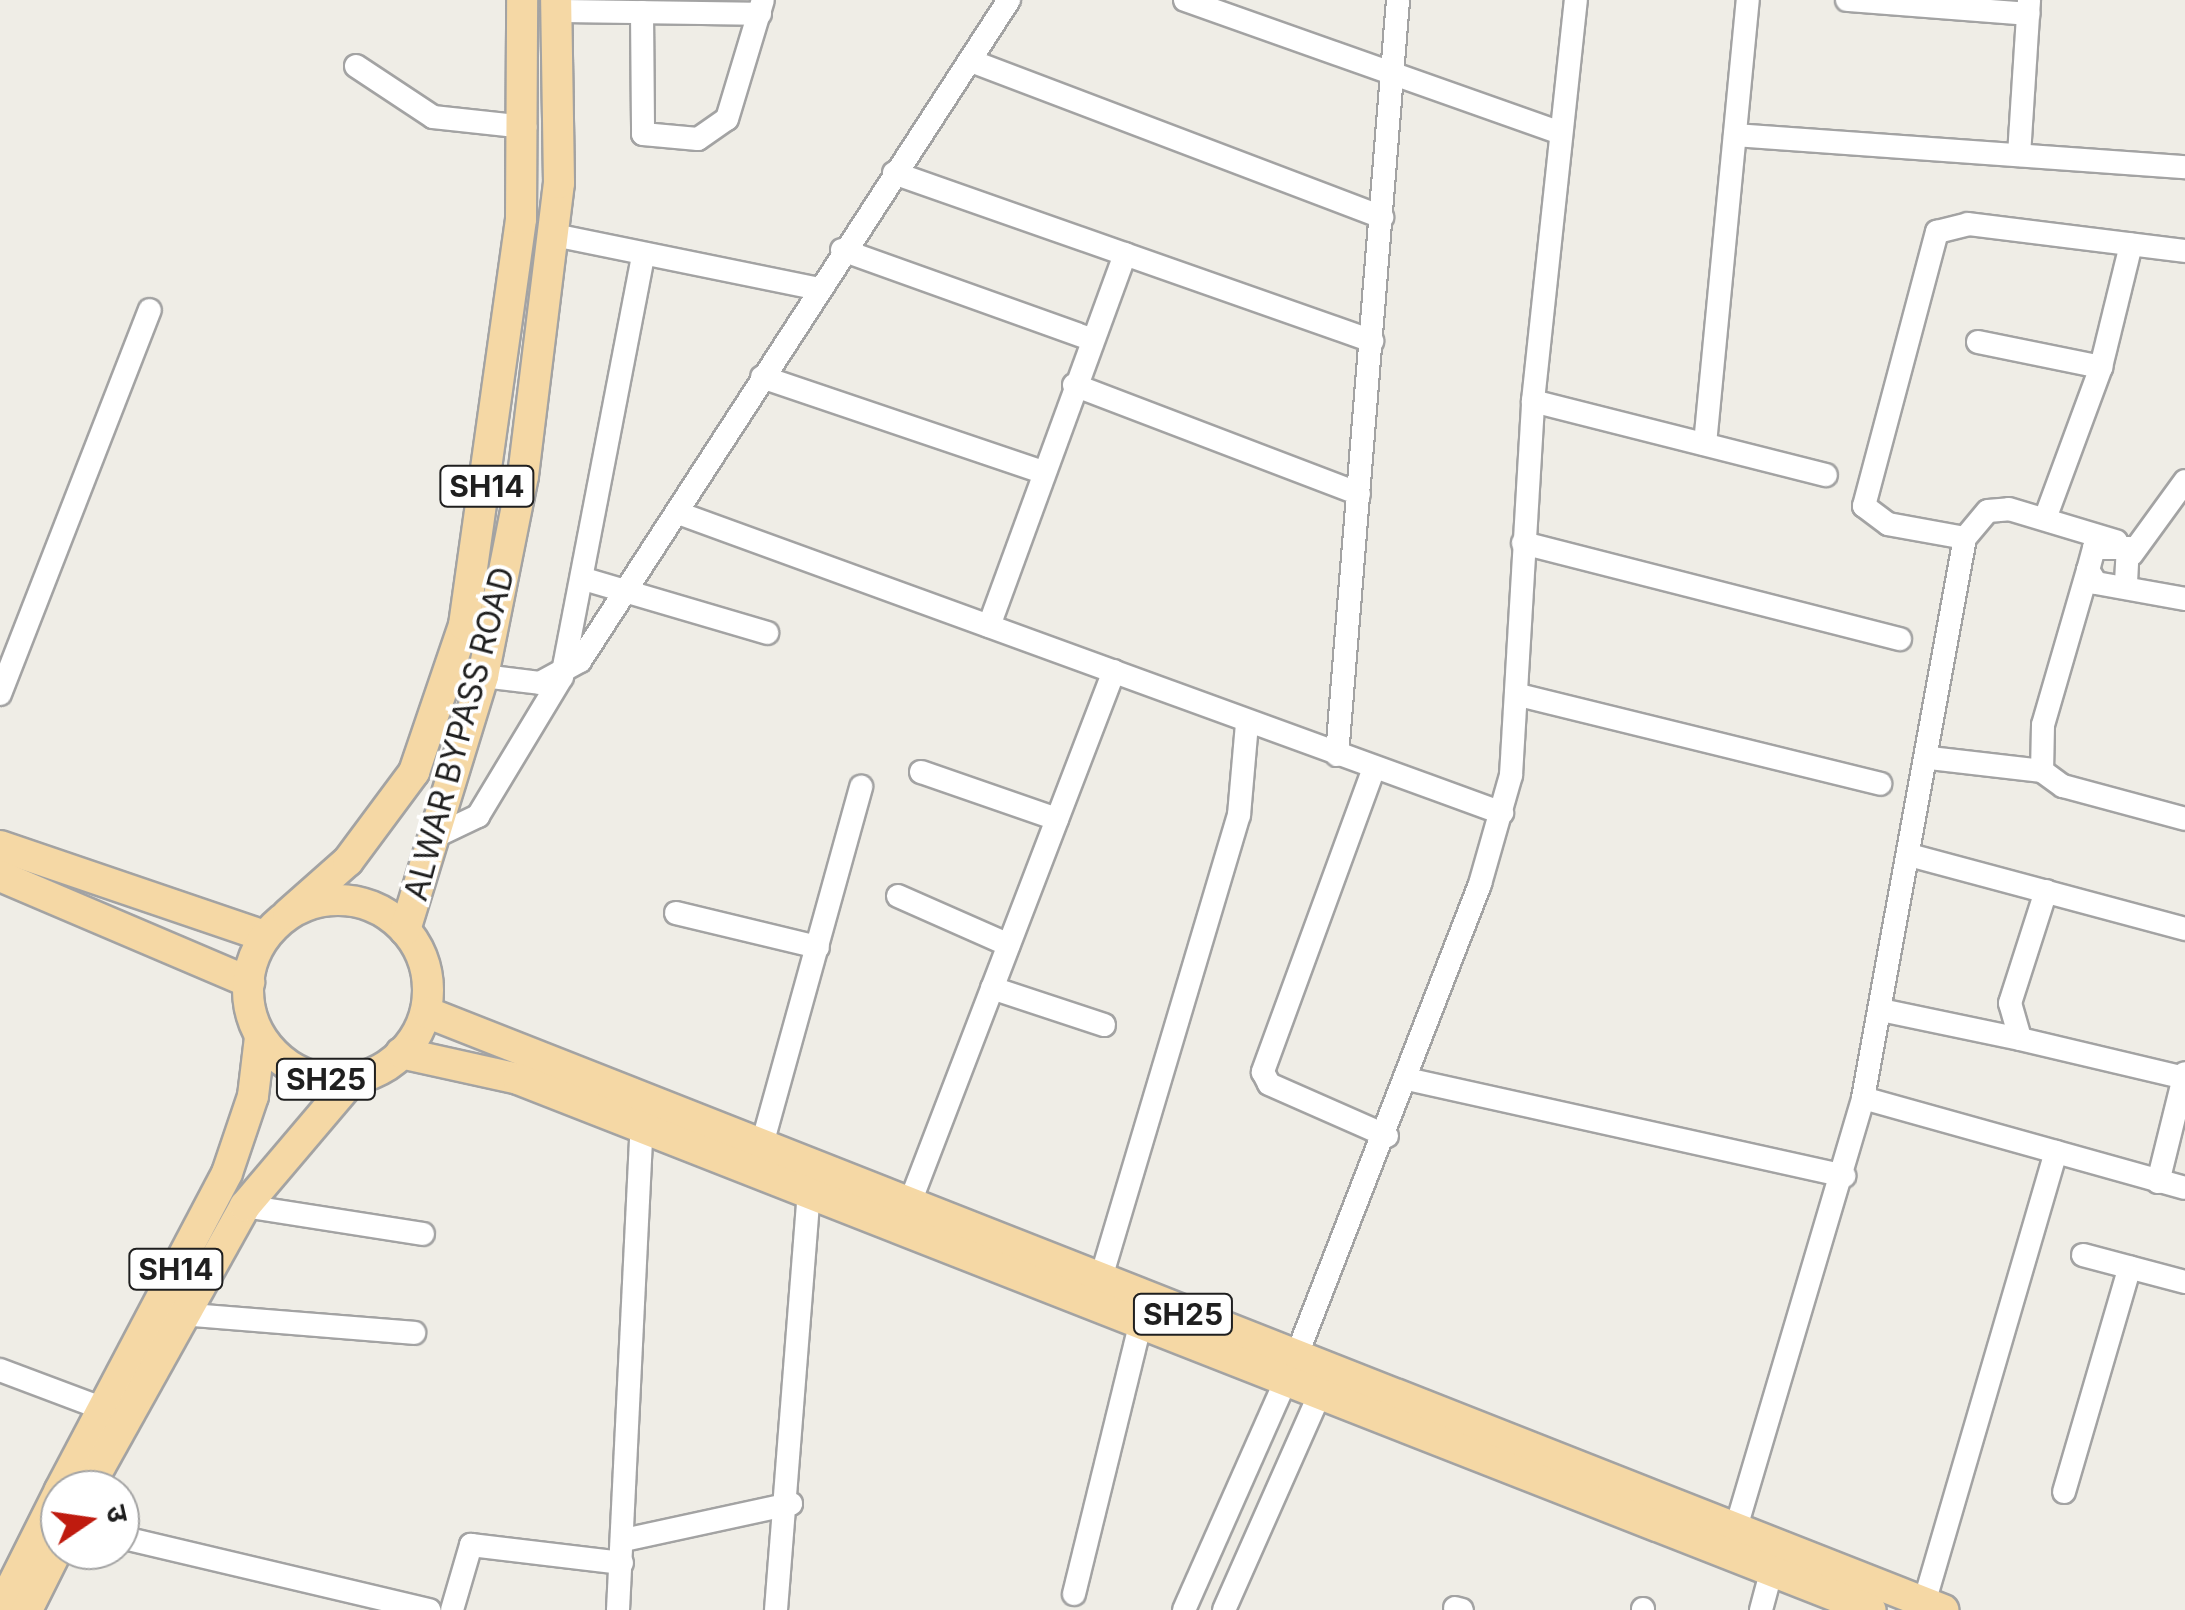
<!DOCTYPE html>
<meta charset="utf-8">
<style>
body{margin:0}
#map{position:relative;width:2185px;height:1610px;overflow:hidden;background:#efede6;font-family:Inter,"Noto Sans Devanagari",sans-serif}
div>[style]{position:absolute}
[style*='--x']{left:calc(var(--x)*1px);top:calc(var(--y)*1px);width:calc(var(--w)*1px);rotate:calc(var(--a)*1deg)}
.roads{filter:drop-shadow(2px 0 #a3a3a3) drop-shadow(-2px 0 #a3a3a3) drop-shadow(0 2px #a3a3a3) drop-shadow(0 -2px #a3a3a3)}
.minor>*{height:22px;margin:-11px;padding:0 11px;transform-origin:11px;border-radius:11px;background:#fff}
.major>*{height:30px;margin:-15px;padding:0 15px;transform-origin:15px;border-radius:15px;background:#f5d8a5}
.major>.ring{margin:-15px;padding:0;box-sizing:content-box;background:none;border:30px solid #f5d8a5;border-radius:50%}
span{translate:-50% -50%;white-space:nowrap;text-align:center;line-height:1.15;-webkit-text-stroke:8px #fff;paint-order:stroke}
.shield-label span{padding:2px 8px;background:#fff;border:2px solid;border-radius:8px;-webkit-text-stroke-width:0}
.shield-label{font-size:30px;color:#1f1f1f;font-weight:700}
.street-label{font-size:32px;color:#1f1f1f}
.north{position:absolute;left:40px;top:1470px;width:100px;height:100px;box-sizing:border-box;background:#fff;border:2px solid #a5a5a5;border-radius:50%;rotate:77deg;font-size:28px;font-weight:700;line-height:40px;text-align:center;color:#1f1f1f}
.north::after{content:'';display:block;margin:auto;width:35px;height:45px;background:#bf1b0f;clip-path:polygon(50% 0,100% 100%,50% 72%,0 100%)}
</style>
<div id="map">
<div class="roads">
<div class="minor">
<i style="--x:1185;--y:0;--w:399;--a:19.5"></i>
<i style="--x:1847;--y:0;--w:182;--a:4.4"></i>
<i style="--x:557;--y:11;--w:203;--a:0.8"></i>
<i style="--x:642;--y:12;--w:122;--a:89.5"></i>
<i style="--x:643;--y:134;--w:55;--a:5.2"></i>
<i style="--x:698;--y:139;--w:35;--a:-35"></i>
<i style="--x:727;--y:119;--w:124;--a:-73.2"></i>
<i style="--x:971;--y:61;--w:440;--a:20.8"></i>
<i style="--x:356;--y:66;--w:92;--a:33.5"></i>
<i style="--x:433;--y:117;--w:93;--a:6.2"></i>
<i style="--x:1735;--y:135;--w:451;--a:4.1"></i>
<i style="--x:2019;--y:155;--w:155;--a:-86.3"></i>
<i style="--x:894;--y:173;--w:507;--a:19.36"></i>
<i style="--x:554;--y:235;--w:266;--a:11.5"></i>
<i style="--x:842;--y:250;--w:264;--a:19.7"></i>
<i style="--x:1978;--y:342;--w:126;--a:11.5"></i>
<i style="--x:762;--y:377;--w:297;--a:18.7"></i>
<i style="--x:1074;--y:385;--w:305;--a:20.9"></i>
<i style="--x:1533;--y:401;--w:302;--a:14.2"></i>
<i style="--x:1705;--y:444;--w:446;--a:-84.5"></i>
<i style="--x:681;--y:514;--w:874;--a:20.01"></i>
<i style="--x:2046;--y:516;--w:159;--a:-69.7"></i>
<i style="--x:2101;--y:367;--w:126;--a:-76.2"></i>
<i style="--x:1965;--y:538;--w:78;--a:-169.7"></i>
<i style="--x:1888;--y:524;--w:30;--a:-143"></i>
<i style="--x:1864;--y:506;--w:284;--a:-75.1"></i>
<i style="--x:1937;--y:232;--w:32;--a:-14"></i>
<i style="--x:1968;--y:224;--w:219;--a:7.1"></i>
<i style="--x:1523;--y:543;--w:389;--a:14.3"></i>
<i style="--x:2132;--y:554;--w:90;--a:-54"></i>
<i style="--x:2088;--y:570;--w:161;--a:106.2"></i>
<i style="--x:2043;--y:725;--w:46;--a:91.2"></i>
<i style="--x:2042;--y:771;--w:26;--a:36"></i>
<i style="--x:2063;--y:786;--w:126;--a:15.1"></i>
<i style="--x:584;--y:579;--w:191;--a:16.4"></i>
<i style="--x:2126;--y:583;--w:35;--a:-87"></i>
<i style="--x:2128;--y:548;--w:34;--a:180"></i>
<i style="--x:2094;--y:548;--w:23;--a:105"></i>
<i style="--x:2088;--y:570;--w:15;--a:58"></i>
<i style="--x:2096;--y:583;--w:90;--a:10.2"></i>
<i style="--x:989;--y:626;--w:396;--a:-69.9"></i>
<i style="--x:483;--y:676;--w:57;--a:7"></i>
<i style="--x:540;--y:683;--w:46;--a:-28.8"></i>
<i style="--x:580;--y:661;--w:788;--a:-57.02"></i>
<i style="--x:0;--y:694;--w:412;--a:-68.7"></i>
<i style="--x:1519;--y:695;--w:372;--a:13.8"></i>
<i style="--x:1337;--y:755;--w:757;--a:-85.38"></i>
<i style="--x:1930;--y:758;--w:113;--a:6.6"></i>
<i style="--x:1374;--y:768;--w:324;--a:110.1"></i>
<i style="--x:1263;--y:1072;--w:13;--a:63"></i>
<i style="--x:1269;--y:1084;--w:129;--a:23.8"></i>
<i style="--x:921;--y:772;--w:144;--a:19.1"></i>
<i style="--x:436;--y:836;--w:47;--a:-25.5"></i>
<i style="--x:478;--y:816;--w:162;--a:-58.9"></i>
<i style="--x:562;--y:677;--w:428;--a:-79.1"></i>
<i style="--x:1913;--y:856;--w:282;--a:15"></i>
<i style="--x:2046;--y:891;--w:118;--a:107.8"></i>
<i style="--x:2010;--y:1003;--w:37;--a:74"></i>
<i style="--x:2020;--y:1039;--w:170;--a:13.3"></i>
<i style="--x:898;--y:896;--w:121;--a:23.8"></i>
<i style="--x:676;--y:913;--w:146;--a:13.5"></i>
<i style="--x:992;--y:988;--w:118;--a:18.3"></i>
<i style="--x:1881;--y:1010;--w:142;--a:11.8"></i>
<i style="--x:1407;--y:1079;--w:448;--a:12.5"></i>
<i style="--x:1863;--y:1098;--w:334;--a:15.6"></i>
<i style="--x:761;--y:1148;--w:375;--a:-74.5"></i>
<i style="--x:2158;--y:1182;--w:112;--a:-76.1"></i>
<i style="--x:909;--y:1205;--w:572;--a:-69"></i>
<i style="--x:245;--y:1206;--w:180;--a:8.9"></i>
<i style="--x:2083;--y:1255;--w:106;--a:14.8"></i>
<i style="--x:1100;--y:1281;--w:486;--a:-73.4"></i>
<i style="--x:1239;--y:815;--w:92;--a:-85"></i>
<i style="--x:180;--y:1314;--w:235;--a:4.6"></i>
<i style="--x:1296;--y:1357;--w:508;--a:-68.74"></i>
<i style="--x:1480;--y:884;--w:113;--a:-74.1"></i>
<i style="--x:1511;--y:775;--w:375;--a:-86.6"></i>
<i style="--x:1533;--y:401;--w:403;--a:-83.9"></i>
<i style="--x:0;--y:1370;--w:108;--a:20.6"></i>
<i style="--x:2064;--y:1492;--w:234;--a:-73.7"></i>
<i style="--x:1735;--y:1531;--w:452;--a:-73.5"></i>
<i style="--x:1863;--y:1098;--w:569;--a:-79.68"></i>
<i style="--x:1965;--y:538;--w:35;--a:-50"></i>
<i style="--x:1988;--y:511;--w:21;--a:-5"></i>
<i style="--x:2009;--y:509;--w:112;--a:16.7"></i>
<i style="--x:120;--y:1537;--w:318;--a:13.3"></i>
<i style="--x:624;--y:1540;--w:171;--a:-12.2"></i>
<i style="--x:1074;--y:1594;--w:276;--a:-76.2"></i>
<i style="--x:1924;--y:1603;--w:470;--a:-73.7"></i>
<i style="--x:1455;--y:1608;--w:7;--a:16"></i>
<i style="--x:452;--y:1610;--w:68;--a:-73.7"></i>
<i style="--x:471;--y:1545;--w:152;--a:6.8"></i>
<i style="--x:618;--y:1610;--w:485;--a:-87.2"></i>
<i style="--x:776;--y:1610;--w:417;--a:-85.5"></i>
<i style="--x:1184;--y:1610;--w:249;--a:-66.1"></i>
<i style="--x:1224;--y:1610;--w:234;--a:-66.1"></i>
<i style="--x:1643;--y:1610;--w:1;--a:-90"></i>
<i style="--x:1761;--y:1610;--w:38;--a:-75"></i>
</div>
<div class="major">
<i style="--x:0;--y:846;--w:280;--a:18.8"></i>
<i style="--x:0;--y:876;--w:271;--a:23.1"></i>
<i class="ring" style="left:248px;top:900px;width:150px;height:150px"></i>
<i style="--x:288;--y:914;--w:80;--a:-41.5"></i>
<i style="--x:348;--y:861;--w:111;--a:-53.4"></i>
<i style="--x:414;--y:772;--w:155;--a:-71.2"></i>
<i style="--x:464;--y:625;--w:410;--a:-82"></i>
<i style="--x:521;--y:219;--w:219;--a:-89.7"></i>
<i style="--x:405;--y:930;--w:266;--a:-72.9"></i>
<i style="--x:483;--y:676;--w:204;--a:-78.7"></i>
<i style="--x:523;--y:476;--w:295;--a:-83"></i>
<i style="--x:559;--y:183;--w:183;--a:-90.9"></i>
<i style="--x:426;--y:1012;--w:1631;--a:21.51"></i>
<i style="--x:401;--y:1053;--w:120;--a:12.5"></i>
<i style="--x:518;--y:1079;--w:1453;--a:21.43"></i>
<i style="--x:60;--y:1490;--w:358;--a:-62.2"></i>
<i style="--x:227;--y:1173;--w:81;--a:-71.3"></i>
<i style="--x:253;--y:1096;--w:59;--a:-83.2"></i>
<i style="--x:87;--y:1490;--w:325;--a:-60.9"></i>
<i style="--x:245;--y:1206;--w:164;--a:-49.7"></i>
<i style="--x:0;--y:1610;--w:134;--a:-63.4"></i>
<i style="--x:27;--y:1610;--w:74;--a:-63.4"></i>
</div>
</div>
<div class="shield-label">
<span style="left:487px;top:486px">SH14</span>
<span style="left:326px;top:1079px">SH25</span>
<span style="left:176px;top:1269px">SH14</span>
<span style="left:1183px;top:1314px">SH25</span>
</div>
<div class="street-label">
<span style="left:460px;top:734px;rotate:-75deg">ALWAR BYPASS ROAD</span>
</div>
<div class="north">उ</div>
</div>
